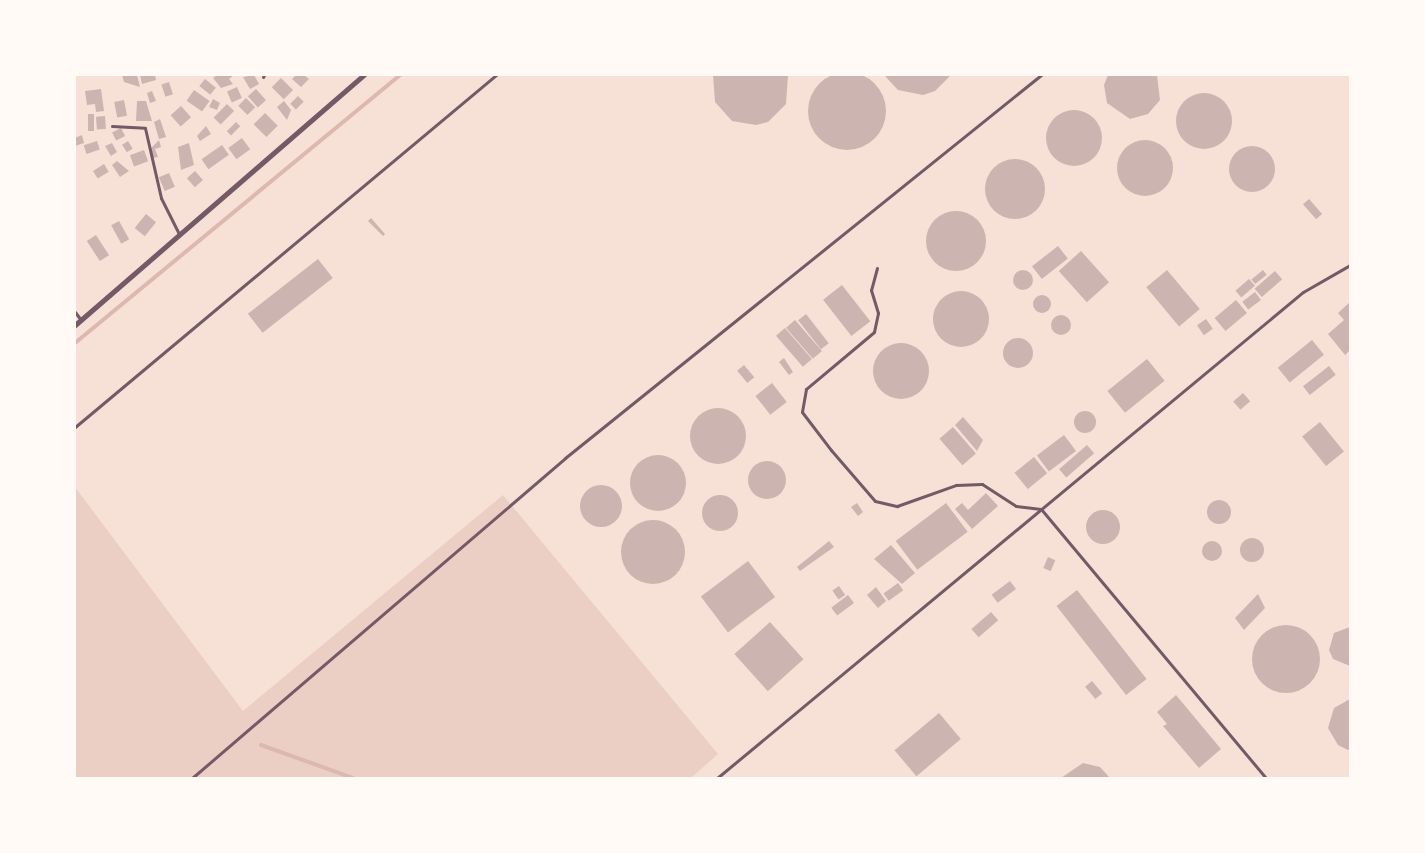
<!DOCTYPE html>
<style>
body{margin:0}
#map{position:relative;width:1425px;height:853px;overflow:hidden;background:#f7e1d7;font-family:"Open Sans",sans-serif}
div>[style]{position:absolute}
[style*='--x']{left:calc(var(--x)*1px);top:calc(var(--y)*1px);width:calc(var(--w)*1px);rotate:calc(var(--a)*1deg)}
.green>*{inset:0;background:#ebcfc5}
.stream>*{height:4px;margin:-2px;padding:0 2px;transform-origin:2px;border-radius:2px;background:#dcb8b0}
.building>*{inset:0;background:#ccb4b1;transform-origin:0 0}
.round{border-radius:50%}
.service>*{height:3px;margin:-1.5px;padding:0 1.5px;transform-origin:1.5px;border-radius:1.5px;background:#755966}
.minor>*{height:5px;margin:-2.5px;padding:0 2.5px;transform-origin:2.5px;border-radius:2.5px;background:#755966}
span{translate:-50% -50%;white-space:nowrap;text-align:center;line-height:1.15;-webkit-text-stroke:4px #fffaf5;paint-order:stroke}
.frame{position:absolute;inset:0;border:76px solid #fffaf5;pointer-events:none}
</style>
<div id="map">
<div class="green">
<i style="clip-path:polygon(75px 487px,243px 711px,503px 495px,718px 754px,691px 778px,75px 778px)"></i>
</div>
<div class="stream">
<i style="--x:75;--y:343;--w:421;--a:-39.5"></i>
<i style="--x:261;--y:745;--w:98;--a:19.7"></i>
</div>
<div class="building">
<i class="round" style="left:808px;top:72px;width:78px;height:78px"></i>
<i style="clip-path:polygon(122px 75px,137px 75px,140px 87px,124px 82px)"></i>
<i style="clip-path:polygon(140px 75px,155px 75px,156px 80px,142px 84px)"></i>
<i style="clip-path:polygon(217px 75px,234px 75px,229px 79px,233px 84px,221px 88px,213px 78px)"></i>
<i style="clip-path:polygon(254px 75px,259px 84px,250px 89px,243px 77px)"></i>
<i style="clip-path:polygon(296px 75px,304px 75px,309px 79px,301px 87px,292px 79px)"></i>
<i style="clip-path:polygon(713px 75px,788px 75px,786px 104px,768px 122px,756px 125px,732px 121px,715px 102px)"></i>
<i style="clip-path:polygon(884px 75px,951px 75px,935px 91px,923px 95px,898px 90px)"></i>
<i style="clip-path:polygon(1157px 75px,1160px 100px,1148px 114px,1130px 119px,1107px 103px,1104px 85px,1108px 75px)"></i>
<i style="left:281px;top:78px;width:17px;height:13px;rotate:45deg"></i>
<i style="left:205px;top:79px;width:14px;height:9px;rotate:39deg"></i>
<i style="left:169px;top:82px;width:13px;height:8px;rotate:72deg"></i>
<i style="left:237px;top:87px;width:12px;height:11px;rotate:66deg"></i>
<i style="clip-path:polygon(101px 89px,104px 111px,96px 112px,95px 104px,87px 105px,85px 91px)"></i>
<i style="left:256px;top:89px;width:15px;height:11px;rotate:48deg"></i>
<i style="left:194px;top:90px;width:19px;height:13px;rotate:35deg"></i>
<i style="clip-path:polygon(152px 91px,156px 101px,150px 103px,147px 93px)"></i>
<i class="round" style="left:1176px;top:93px;width:56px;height:56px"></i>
<i style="left:298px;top:96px;width:8px;height:11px;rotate:45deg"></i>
<i style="left:246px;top:98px;width:13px;height:11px;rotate:45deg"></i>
<i style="clip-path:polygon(213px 99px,220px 103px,217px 110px,209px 107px)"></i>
<i style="left:124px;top:100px;width:16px;height:10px;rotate:79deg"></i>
<i style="clip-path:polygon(137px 101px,146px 101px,152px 121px,136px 121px)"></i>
<i style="clip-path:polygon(284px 101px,291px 110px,287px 120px,277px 107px)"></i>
<i style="left:227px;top:104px;width:10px;height:19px;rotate:45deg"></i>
<i style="left:181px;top:106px;width:15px;height:14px;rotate:48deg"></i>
<i class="round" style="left:1046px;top:110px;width:56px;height:56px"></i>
<i style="left:265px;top:113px;width:18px;height:16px;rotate:45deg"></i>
<i style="left:88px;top:114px;width:6px;height:17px"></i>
<i style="left:105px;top:116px;width:13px;height:9px;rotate:86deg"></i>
<i style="clip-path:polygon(160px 119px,166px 137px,159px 139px,154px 122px)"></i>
<i style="left:236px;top:122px;width:6px;height:13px;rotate:45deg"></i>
<i style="clip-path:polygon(206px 126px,211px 134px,200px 141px,197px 136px)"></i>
<i style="left:121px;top:128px;width:9px;height:10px;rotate:63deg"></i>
<i style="clip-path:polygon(82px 135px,84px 143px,75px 146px,75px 138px)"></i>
<i style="left:242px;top:138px;width:14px;height:17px;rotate:54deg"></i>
<i class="round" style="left:1117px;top:140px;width:56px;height:56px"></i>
<i style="clip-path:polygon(159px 140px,161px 147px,155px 149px,158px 157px,153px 158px,150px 149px)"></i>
<i style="left:97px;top:141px;width:9px;height:14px;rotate:72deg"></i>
<i style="left:128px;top:141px;width:9px;height:7px;rotate:58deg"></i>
<i style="clip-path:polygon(112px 143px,117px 152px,111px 156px,105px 146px)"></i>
<i style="clip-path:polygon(189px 143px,194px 165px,181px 170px,178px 147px)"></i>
<i style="left:222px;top:145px;width:12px;height:25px;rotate:55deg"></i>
<i class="round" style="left:1229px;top:146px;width:46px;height:46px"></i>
<i style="left:144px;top:150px;width:12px;height:15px;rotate:70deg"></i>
<i class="round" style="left:985px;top:159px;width:60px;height:60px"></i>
<i style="clip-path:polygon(117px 161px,129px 171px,120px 177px,112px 165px)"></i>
<i style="left:104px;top:164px;width:9px;height:13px;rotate:58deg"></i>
<i style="left:195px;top:171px;width:12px;height:11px;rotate:48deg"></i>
<i style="left:169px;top:173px;width:15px;height:11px;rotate:67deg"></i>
<i style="left:1309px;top:199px;width:20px;height:8px;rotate:49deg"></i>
<i class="round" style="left:926px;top:211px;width:60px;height:60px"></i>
<i style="left:146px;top:214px;width:13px;height:18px;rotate:39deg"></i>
<i style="clip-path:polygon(371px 218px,385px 234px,383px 236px,368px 221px)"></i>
<i style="left:119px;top:221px;width:21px;height:9px;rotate:61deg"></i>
<i style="left:96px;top:235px;width:24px;height:11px;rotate:57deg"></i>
<i style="left:1058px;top:246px;width:16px;height:33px;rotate:52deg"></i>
<i style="left:1081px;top:251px;width:42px;height:30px;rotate:48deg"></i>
<i style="left:318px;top:259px;width:24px;height:89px;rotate:52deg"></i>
<i class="round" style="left:1013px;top:270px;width:20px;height:20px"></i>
<i style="left:1167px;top:270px;width:51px;height:27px;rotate:50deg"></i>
<i style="left:1263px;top:270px;width:6px;height:15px;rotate:51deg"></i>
<i style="left:1275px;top:271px;width:11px;height:27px;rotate:49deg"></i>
<i style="left:1249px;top:279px;width:9px;height:18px;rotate:49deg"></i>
<i style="left:842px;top:285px;width:46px;height:24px;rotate:52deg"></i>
<i class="round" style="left:933px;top:291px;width:56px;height:56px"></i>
<i style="left:1255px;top:292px;width:10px;height:16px;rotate:53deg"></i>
<i class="round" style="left:1033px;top:295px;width:18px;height:18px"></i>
<i style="left:1236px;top:300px;width:17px;height:28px;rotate:50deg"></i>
<i style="clip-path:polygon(1350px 302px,1350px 350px,1345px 355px,1328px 334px,1344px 320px,1338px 313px)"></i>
<i style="left:806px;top:314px;width:37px;height:10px;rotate:52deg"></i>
<i class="round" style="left:1051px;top:315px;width:20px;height:20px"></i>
<i style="left:1206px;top:319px;width:12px;height:11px;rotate:55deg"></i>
<i style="left:795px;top:320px;width:41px;height:12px;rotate:49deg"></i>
<i style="left:785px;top:328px;width:41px;height:12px;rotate:49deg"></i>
<i class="round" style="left:1003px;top:338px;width:30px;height:30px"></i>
<i style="left:1312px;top:340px;width:19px;height:44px;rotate:51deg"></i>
<i class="round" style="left:873px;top:343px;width:56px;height:56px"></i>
<i style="clip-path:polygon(784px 358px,793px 372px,789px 375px,779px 362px)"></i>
<i style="left:1147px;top:359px;width:28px;height:51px;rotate:51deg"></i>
<i style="left:744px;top:365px;width:16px;height:9px;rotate:50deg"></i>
<i style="left:1329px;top:366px;width:11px;height:33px;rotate:52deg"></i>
<i style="left:772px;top:383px;width:24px;height:21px;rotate:52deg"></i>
<i style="left:1243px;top:393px;width:11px;height:13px;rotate:49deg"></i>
<i class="round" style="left:690px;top:408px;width:56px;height:56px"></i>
<i class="round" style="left:1074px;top:411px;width:22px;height:22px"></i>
<i style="clip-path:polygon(963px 417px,983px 440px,977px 451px,955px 425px)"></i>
<i style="left:1320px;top:422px;width:38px;height:23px;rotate:51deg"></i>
<i style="left:953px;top:427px;width:35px;height:18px;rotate:49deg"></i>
<i style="left:1064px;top:435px;width:20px;height:34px;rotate:53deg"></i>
<i style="left:1087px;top:445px;width:11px;height:37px;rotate:49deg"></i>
<i class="round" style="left:630px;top:455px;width:56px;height:56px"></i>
<i style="left:1034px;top:457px;width:21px;height:25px;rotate:51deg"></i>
<i class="round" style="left:748px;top:461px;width:38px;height:38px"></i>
<i class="round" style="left:580px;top:485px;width:42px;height:42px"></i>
<i style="clip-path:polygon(986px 493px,998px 506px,972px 529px,955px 509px,962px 503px,968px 510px)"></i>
<i class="round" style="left:702px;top:495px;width:36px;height:36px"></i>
<i class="round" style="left:1207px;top:500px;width:24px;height:24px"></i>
<i style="clip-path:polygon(857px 503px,863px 512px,858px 516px,851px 507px)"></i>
<i style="left:946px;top:503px;width:36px;height:63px;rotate:53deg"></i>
<i class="round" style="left:1086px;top:510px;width:34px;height:34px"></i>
<i class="round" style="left:621px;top:520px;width:64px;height:64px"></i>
<i class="round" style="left:1240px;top:538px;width:24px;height:24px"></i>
<i class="round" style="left:1202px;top:541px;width:20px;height:20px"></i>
<i style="clip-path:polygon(829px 541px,834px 547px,800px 571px,797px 567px)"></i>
<i style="clip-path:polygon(891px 545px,915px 573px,902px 584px,874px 559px)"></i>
<i style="left:1048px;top:557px;width:8px;height:12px;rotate:23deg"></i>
<i style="left:748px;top:561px;width:45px;height:59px;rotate:53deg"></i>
<i style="left:1010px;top:581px;width:10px;height:23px;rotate:53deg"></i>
<i style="left:898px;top:583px;width:9px;height:18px;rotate:54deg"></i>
<i style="left:839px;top:586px;width:11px;height:8px;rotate:56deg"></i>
<i style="clip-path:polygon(876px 587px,886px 601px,878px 608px,867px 595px)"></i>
<i style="left:1077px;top:590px;width:113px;height:26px;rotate:52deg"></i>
<i style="clip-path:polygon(1258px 594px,1265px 608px,1244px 630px,1235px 618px)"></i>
<i style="left:848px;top:595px;width:10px;height:21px;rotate:53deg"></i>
<i style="left:991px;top:612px;width:11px;height:26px;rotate:49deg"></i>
<i style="left:770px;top:622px;width:50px;height:48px;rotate:48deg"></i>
<i class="round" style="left:1252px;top:625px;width:68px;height:68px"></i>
<i style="clip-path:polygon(1350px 627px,1350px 666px,1333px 659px,1329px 650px,1334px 633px)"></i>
<i style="left:1092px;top:681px;width:16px;height:9px;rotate:50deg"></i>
<i style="clip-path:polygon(1176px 695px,1221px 749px,1199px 768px,1163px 726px,1167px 724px,1157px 712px)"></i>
<i style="clip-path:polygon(1350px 699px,1350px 749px,1348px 750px,1338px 745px,1328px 728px,1334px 708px)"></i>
<i style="left:939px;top:713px;width:34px;height:58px;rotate:50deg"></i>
<i style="clip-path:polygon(1083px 763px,1100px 767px,1110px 778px,1061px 778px)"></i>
</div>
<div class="service">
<i style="--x:263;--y:77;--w:2;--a:-63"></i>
<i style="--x:112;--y:126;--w:33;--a:3"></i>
<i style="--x:145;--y:128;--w:72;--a:77.1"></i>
<i style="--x:161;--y:198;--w:40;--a:63.4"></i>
<i style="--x:877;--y:268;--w:23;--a:105"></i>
<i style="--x:871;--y:290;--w:24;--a:73"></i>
<i style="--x:878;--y:313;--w:19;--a:102"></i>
<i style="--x:874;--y:332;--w:89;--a:140"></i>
<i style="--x:806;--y:389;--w:23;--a:100"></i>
<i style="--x:802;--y:412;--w:48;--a:52.7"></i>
<i style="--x:831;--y:450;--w:67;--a:49.2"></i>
<i style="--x:875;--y:501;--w:23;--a:13"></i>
<i style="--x:897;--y:506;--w:63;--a:-19.6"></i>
<i style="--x:956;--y:485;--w:26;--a:-2"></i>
<i style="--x:982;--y:484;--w:40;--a:32.9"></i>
<i style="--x:1016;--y:506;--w:25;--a:7"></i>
<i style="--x:1041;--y:509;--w:351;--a:50.1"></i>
<i style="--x:75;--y:312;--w:10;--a:53"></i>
<i style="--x:75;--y:427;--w:549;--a:-39.9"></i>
<i style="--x:192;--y:778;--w:491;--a:-40.6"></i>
<i style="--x:565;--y:458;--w:611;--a:-38.82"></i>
<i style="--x:717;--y:778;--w:761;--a:-39.67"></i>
<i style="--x:1303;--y:292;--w:54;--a:-29.9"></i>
</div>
<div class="minor">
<i style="--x:75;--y:325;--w:382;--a:-40.9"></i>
</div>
<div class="frame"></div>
</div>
